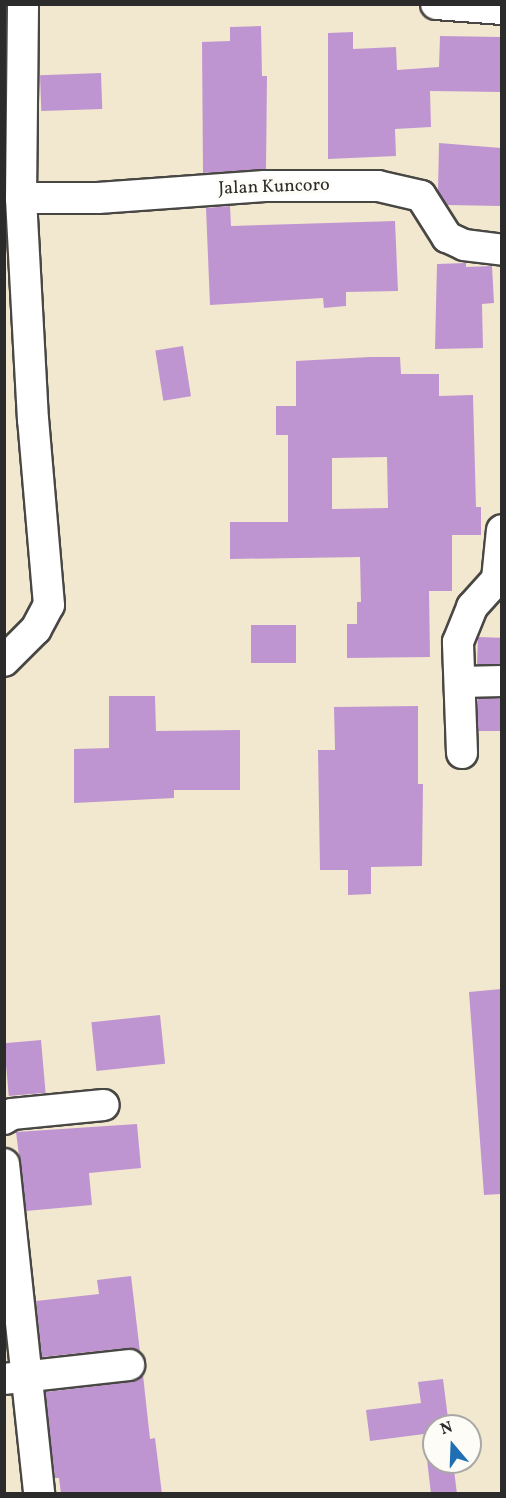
<!DOCTYPE html>
<style>
body{margin:0}
#map{position:relative;width:506px;height:1498px;overflow:hidden;background:#f2e8cf;font-family:Vollkorn,serif}
div>[style]{position:absolute}
[style*='--x']{left:calc(var(--x)*1px);top:calc(var(--y)*1px);width:calc(var(--w)*1px);rotate:calc(var(--a)*1deg)}
.building>*{inset:0;background:#bf95d1;transform-origin:0 0}
.roads{filter:drop-shadow(2px 0 #494744) drop-shadow(-2px 0 #494744) drop-shadow(0 2px #494744) drop-shadow(0 -2px #494744)}
.minor>*{height:30px;margin:-15px;padding:0 15px;transform-origin:15px;border-radius:15px;background:#fff}
span{translate:-50% -50%;white-space:nowrap;text-align:center;line-height:1.15;-webkit-text-stroke:6px #fdfcf7;paint-order:stroke}
.street-label{font-size:18px;color:#2b2b2b}
.frame{position:absolute;inset:0;border:6px solid #2b2b2b;pointer-events:none}
.north{position:absolute;left:422px;top:1414px;width:60px;height:60px;box-sizing:border-box;background:#fdfcf7;border:2px solid #a9a8a5;border-radius:50%;rotate:341deg;font-size:16px;font-weight:700;line-height:24px;text-align:center;color:#2b2b2b}
.north::after{content:'';display:block;margin:auto;width:21px;height:27px;background:#1f6fb2;clip-path:polygon(50% 0,100% 100%,50% 72%,0 100%)}
</style>
<div id="map">
<div class="building">
<i style="clip-path:polygon(261px 26px,262px 76px,267px 76px,266px 169px,203px 173px,202px 42px,230px 41px,230px 27px)"></i>
<i style="clip-path:polygon(353px 32px,353px 49px,396px 47px,397px 70px,439px 67px,440px 36px,501px 37px,501px 92px,430px 91px,431px 127px,395px 129px,396px 156px,328px 159px,328px 33px)"></i>
<i style="left:101px;top:73px;width:36px;height:61px;rotate:88deg"></i>
<i style="clip-path:polygon(439px 143px,501px 148px,501px 206px,447px 205px,438px 191px)"></i>
<i style="clip-path:polygon(230px 206px,231px 226px,395px 221px,398px 291px,346px 292px,346px 306px,324px 308px,323px 298px,210px 305px,206px 208px)"></i>
<i style="clip-path:polygon(466px 263px,466px 267px,492px 266px,494px 303px,482px 304px,483px 348px,435px 349px,437px 264px)"></i>
<i style="left:183px;top:346px;width:51px;height:28px;rotate:81deg"></i>
<i style="clip-path:polygon(evenodd,370px 357px,400px 357px,401px 374px,439px 374px,439px 396px,473px 395px,476px 507px,481px 507px,481px 535px,452px 535px,452px 591px,429px 591px,430px 657px,347px 658px,347px 624px,357px 624px,357px 602px,361px 602px,360px 557px,230px 559px,230px 522px,288px 522px,288px 435px,276px 435px,276px 406px,296px 406px,296px 361px,370px 357px,387px 457px,388px 508px,332px 509px,332px 458px,387px 457px)"></i>
<i style="left:296px;top:625px;width:38px;height:45px;rotate:90deg"></i>
<i style="left:478px;top:637px;width:23px;height:27px;rotate:2deg"></i>
<i style="clip-path:polygon(109px 696px,155px 696px,156px 731px,240px 730px,240px 790px,174px 790px,174px 798px,74px 803px,74px 749px,109px 748px)"></i>
<i style="left:501px;top:698px;width:33px;height:23px;rotate:90deg"></i>
<i style="clip-path:polygon(418px 706px,418px 784px,423px 784px,422px 866px,371px 867px,371px 894px,348px 895px,348px 870px,320px 870px,318px 750px,335px 750px,334px 707px)"></i>
<i style="clip-path:polygon(501px 989px,501px 1194px,484px 1195px,469px 992px)"></i>
<i style="left:160px;top:1015px;width:49px;height:69px;rotate:84deg"></i>
<i style="left:41px;top:1040px;width:53px;height:37px;rotate:85deg"></i>
<i style="clip-path:polygon(137px 1124px,141px 1168px,89px 1173px,92px 1205px,26px 1211px,16px 1132px)"></i>
<i style="clip-path:polygon(131px 1276px,140px 1352px,127px 1348px,42px 1357px,36px 1301px,99px 1294px,97px 1280px)"></i>
<i style="clip-path:polygon(143px 1375px,150px 1439px,155px 1438px,162px 1494px,61px 1494px,59px 1478px,55px 1478px,45px 1392px,131px 1382px)"></i>
<i style="clip-path:polygon(443px 1379px,449px 1426px,434px 1426px,434px 1462px,453px 1462px,457px 1494px,431px 1494px,424px 1434px,370px 1441px,366px 1410px,421px 1403px,418px 1382px)"></i>
</div>
<div class="roads">
<div class="minor">
<i style="--x:436;--y:4;--w:66;--a:4.3"></i>
<i style="--x:21;--y:198;--w:77;--a:0"></i>
<i style="--x:98;--y:198;--w:167;--a:-4.1"></i>
<i style="--x:265;--y:186;--w:113;--a:0"></i>
<i style="--x:378;--y:186;--w:44;--a:13.1"></i>
<i style="--x:421;--y:196;--w:49;--a:57.6"></i>
<i style="--x:447;--y:237;--w:19;--a:25"></i>
<i style="--x:464;--y:245;--w:38;--a:7"></i>
<i style="--x:4;--y:661;--w:45;--a:-45"></i>
<i style="--x:36;--y:629;--w:27;--a:-62"></i>
<i style="--x:49;--y:605;--w:186;--a:-94.9"></i>
<i style="--x:33;--y:420;--w:222;--a:-93.1"></i>
<i style="--x:21;--y:198;--w:194;--a:-89.4"></i>
<i style="--x:460;--y:682;--w:42;--a:-1.4"></i>
<i style="--x:462;--y:753;--w:111;--a:-92.1"></i>
<i style="--x:458;--y:642;--w:38;--a:-68"></i>
<i style="--x:472;--y:607;--w:38;--a:-48"></i>
<i style="--x:497;--y:579;--w:49;--a:-84.2"></i>
<i style="--x:4;--y:1119;--w:9;--a:-32"></i>
<i style="--x:12;--y:1114;--w:92;--a:-5.6"></i>
<i style="--x:4;--y:1164;--w:332;--a:83.9"></i>
<i style="--x:4;--y:1379;--w:126;--a:-6.4"></i>
</div>
</div>
<div class="street-label">
<span style="left:274px;top:188px;rotate:-2deg">Jalan Kuncoro</span>
</div>
<div class="frame"></div>
<div class="north">N</div>
</div>
